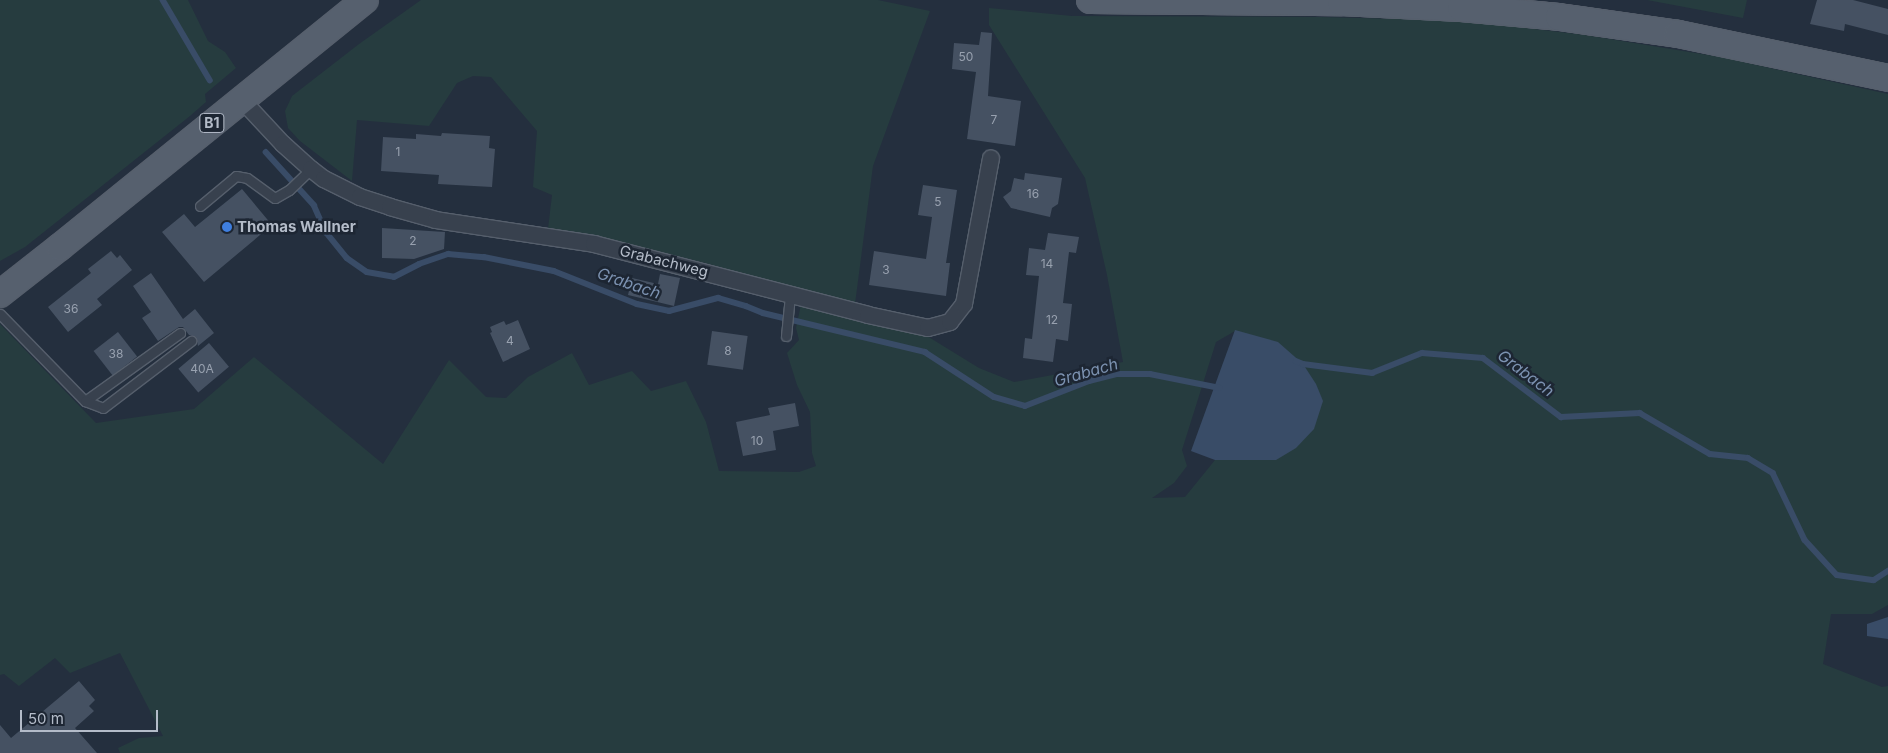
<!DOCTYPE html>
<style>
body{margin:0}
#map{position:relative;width:1888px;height:753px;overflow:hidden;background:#242f3e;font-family:Inter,sans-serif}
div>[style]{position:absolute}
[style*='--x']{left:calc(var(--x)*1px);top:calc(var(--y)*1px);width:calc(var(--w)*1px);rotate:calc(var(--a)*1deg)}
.green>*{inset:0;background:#263c3f}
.water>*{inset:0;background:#394c67}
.stream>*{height:5.5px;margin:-2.75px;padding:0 2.75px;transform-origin:2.75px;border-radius:2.75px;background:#394c67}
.building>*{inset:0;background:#455162;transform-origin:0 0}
.roads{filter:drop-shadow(1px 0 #565f6c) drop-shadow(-1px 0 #565f6c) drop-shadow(0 1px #565f6c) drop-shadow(0 -1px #565f6c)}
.service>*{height:9px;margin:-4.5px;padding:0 4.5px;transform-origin:4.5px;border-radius:4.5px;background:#38414e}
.minor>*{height:16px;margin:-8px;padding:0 8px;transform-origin:8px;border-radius:8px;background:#38414e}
.primary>*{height:26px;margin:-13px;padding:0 13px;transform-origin:13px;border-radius:13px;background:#56606e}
.dots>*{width:14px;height:14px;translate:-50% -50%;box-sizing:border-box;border:2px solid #1d2633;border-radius:50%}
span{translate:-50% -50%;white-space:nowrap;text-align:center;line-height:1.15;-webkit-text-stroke:5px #1d2633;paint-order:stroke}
.number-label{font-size:12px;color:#98a1af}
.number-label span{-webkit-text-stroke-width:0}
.shield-label span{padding:1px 4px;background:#1d2633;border:1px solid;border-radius:4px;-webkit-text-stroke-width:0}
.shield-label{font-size:14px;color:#b4bcc9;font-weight:700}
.poi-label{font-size:15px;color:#b4bcc9;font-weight:700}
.left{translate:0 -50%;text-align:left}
.street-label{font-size:15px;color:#b4bcc9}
.water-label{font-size:16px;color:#7c92b1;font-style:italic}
.scale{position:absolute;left:20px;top:710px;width:138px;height:22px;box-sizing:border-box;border:2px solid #b4bcc9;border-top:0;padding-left:6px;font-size:15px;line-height:18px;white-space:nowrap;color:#b4bcc9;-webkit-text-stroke:4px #1d2633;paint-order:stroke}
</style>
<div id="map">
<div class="green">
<i style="clip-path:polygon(0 0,188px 0,208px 41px,225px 52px,236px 68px,205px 94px,206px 102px,190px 116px,25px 247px,0 261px)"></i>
<i style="clip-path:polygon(evenodd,421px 0,878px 0,930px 11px,873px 166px,855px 304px,927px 336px,979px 368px,1014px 382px,1123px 362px,1107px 275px,1085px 178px,989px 25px,989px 8px,1072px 16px,1321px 17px,1437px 20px,1508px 26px,1585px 35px,1720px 57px,1888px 94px,1888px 605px,1872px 614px,1831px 614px,1823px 664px,1882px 687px,1888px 686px,1888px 753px,120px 753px,118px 748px,139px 738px,163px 736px,120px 653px,70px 673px,55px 658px,19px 686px,4px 674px,0 675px,0 324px,96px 423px,194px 409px,254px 357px,383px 464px,449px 360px,486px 397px,506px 398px,528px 377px,572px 353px,589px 385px,632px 371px,651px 391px,686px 381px,706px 422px,719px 471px,799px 472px,816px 466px,812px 453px,810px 412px,797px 385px,787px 353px,799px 340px,796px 328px,804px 290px,705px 263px,597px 236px,548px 229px,552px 195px,533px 187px,537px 131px,491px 77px,473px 76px,457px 83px,429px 126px,357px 120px,352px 181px,300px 141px,288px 128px,285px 111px,292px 96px,359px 44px,421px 0,1235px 331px,1276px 460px,1215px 460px,1185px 497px,1152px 498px,1174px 483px,1187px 466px,1182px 450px,1216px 342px,1235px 331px)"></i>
<i style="clip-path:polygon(1647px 0,1747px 0,1743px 18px)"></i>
</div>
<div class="water">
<i style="clip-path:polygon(1235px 330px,1278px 342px,1303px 364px,1316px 384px,1323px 401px,1314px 429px,1296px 448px,1276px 460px,1215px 460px,1191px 451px)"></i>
<i style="clip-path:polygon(1888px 617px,1888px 639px,1867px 636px,1867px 624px)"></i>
</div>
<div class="stream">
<i style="--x:163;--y:0;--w:93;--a:59.6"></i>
<i style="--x:266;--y:152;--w:72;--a:47.8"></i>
<i style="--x:314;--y:205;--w:30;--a:66"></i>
<i style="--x:326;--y:232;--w:33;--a:51"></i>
<i style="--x:347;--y:258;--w:24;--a:35"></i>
<i style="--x:367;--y:272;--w:27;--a:10"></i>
<i style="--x:394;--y:277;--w:28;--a:-27"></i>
<i style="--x:419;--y:264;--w:31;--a:-19"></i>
<i style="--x:448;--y:254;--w:36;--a:5"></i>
<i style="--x:484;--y:257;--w:71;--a:11.3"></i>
<i style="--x:554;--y:271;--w:89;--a:21.7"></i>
<i style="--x:637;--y:304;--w:33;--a:12"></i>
<i style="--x:669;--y:311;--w:51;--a:-14.9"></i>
<i style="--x:718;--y:298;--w:29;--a:16"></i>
<i style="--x:746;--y:306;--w:18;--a:22"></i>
<i style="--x:763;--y:313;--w:167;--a:13.5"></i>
<i style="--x:925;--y:352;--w:82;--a:33.1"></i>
<i style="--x:994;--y:397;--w:32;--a:16"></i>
<i style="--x:1025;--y:406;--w:69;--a:-21.3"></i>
<i style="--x:1089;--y:381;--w:29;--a:-14"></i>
<i style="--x:1117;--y:374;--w:33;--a:0"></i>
<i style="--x:1150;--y:374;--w:71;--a:11.3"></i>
<i style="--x:1296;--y:361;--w:8;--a:23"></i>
<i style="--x:1303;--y:364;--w:70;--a:7.4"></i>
<i style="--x:1372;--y:373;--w:54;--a:-21.8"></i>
<i style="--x:1422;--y:353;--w:61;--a:4.7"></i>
<i style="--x:1483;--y:358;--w:98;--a:37.1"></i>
<i style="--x:1561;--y:417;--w:79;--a:-2.9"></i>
<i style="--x:1640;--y:413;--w:81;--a:30.4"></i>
<i style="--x:1710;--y:454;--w:38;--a:6"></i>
<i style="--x:1748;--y:458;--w:29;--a:31"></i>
<i style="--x:1773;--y:473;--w:74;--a:64.5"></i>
<i style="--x:1805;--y:540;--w:47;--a:47.6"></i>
<i style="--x:1837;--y:575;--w:37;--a:8"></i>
<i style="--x:1874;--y:580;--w:17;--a:-33"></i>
</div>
<div class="building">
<i style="clip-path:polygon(1817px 0,1853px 0,1888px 9px,1888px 35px,1845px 24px,1844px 31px,1810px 24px)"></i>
<i style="clip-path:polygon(981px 32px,992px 33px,988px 96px,1021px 101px,1015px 146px,967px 139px,976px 72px,952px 69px,954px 43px,979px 45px)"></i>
<i style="clip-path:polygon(442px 133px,490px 136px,489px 148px,495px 149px,492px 187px,438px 184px,439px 175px,381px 171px,383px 137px,416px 139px,416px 134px,441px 136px)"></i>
<i style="clip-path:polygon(1025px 173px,1062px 178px,1058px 204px,1052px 208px,1050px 217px,1011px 208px,1003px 197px,1011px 191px,1014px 178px,1024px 180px)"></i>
<i style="clip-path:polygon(923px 185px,957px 190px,946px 263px,950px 263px,946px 296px,869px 285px,874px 251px,926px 259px,932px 217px,918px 215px)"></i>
<i style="clip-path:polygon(242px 189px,272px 225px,204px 282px,162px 232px,184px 214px,195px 227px)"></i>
<i style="clip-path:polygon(382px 228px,445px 232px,444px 249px,414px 259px,382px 258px)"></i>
<i style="clip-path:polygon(1048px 233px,1079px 237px,1076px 253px,1069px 252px,1063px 303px,1072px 304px,1068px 341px,1056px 339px,1053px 362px,1023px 358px,1025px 338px,1032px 339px,1039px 276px,1026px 275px,1029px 248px,1045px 250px)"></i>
<i style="clip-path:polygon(111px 251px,117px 258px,120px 255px,132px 270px,97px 299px,102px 305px,68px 332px,48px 307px,91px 273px,88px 269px)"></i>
<i style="clip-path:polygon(151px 273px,183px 319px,195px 309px,214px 333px,198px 346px,196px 337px,189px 335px,183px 327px,179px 327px,158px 341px,142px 318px,151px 312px,133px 286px)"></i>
<i style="clip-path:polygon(660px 274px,680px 278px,674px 306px,628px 295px,632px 278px,658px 284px)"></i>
<i style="clip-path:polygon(518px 320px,530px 349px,503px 362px,490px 333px,492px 332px,490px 327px,504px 321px,506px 325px)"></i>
<i style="left:712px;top:331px;width:36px;height:34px;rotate:8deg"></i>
<i style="left:118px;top:332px;width:31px;height:31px;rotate:52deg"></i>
<i style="left:209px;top:343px;width:31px;height:40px;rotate:50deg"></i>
<i style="clip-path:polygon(795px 403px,799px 426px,773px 431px,776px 450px,743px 456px,736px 422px,770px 415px,768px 408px)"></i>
<i style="clip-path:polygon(79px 681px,95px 700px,89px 706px,94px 711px,75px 728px,97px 753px,0 753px,0 725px,11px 738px)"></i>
</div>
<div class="roads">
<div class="service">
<i style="--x:200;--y:206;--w:47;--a:-39.8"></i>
<i style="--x:236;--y:176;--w:11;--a:10"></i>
<i style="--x:247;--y:178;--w:34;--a:36"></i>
<i style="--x:275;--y:198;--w:16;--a:-30"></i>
<i style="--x:289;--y:190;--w:30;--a:-44"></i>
<i style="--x:0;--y:314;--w:122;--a:45.7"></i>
<i style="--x:85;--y:401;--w:117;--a:-35.6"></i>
<i style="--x:786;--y:336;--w:41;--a:-84.4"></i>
<i style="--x:85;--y:401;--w:19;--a:21"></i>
<i style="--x:103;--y:408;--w:111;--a:-37.3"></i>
</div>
<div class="minor">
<i style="--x:241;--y:99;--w:62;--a:47"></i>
<i style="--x:283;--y:144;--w:38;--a:42"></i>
<i style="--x:311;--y:169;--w:16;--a:38"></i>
<i style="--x:324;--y:179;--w:40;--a:26.6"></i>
<i style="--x:360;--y:197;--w:32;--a:18"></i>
<i style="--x:390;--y:207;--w:48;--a:15.8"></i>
<i style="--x:436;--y:220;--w:160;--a:8.6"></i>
<i style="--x:594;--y:244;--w:283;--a:14.5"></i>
<i style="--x:868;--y:315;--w:61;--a:12.2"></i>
<i style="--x:928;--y:328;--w:23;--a:-15"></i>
<i style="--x:950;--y:322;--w:23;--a:-52"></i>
<i style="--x:964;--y:304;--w:148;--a:-79.5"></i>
</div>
<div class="primary">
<i style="--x:1090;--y:0;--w:251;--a:0.5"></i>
<i style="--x:1341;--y:2;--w:120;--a:2.9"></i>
<i style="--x:1461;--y:8;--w:98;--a:5.2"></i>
<i style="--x:1559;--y:17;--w:120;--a:8.1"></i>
<i style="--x:1678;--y:34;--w:215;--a:11.8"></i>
<i style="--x:0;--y:294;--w:76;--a:-38.1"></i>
<i style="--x:60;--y:247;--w:392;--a:-39"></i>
</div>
</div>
<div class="dots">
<i style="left:227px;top:227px;background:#3f7fe0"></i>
</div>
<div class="number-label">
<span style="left:966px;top:57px">50</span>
<span style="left:994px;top:120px">7</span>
<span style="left:398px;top:152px">1</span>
<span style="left:1033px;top:194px">16</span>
<span style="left:938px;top:202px">5</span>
<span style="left:413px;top:241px">2</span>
<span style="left:1047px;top:264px">14</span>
<span style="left:886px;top:270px">3</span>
<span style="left:71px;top:309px">36</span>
<span style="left:1052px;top:320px">12</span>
<span style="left:510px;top:341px">4</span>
<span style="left:728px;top:351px">8</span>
<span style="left:116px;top:354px">38</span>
<span style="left:202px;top:369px">40A</span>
<span style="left:757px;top:441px">10</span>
</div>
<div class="shield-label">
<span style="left:212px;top:123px">B1</span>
</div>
<div class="poi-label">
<span class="left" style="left:237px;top:227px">Thomas Wallner</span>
</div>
<div class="street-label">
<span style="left:664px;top:261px;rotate:14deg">Grabachweg</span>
</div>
<div class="water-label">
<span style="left:629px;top:283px;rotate:19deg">Grabach</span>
<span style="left:1086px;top:372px;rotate:-16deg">Grabach</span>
<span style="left:1526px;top:373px;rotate:37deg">Grabach</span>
</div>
<div class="scale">50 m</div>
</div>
